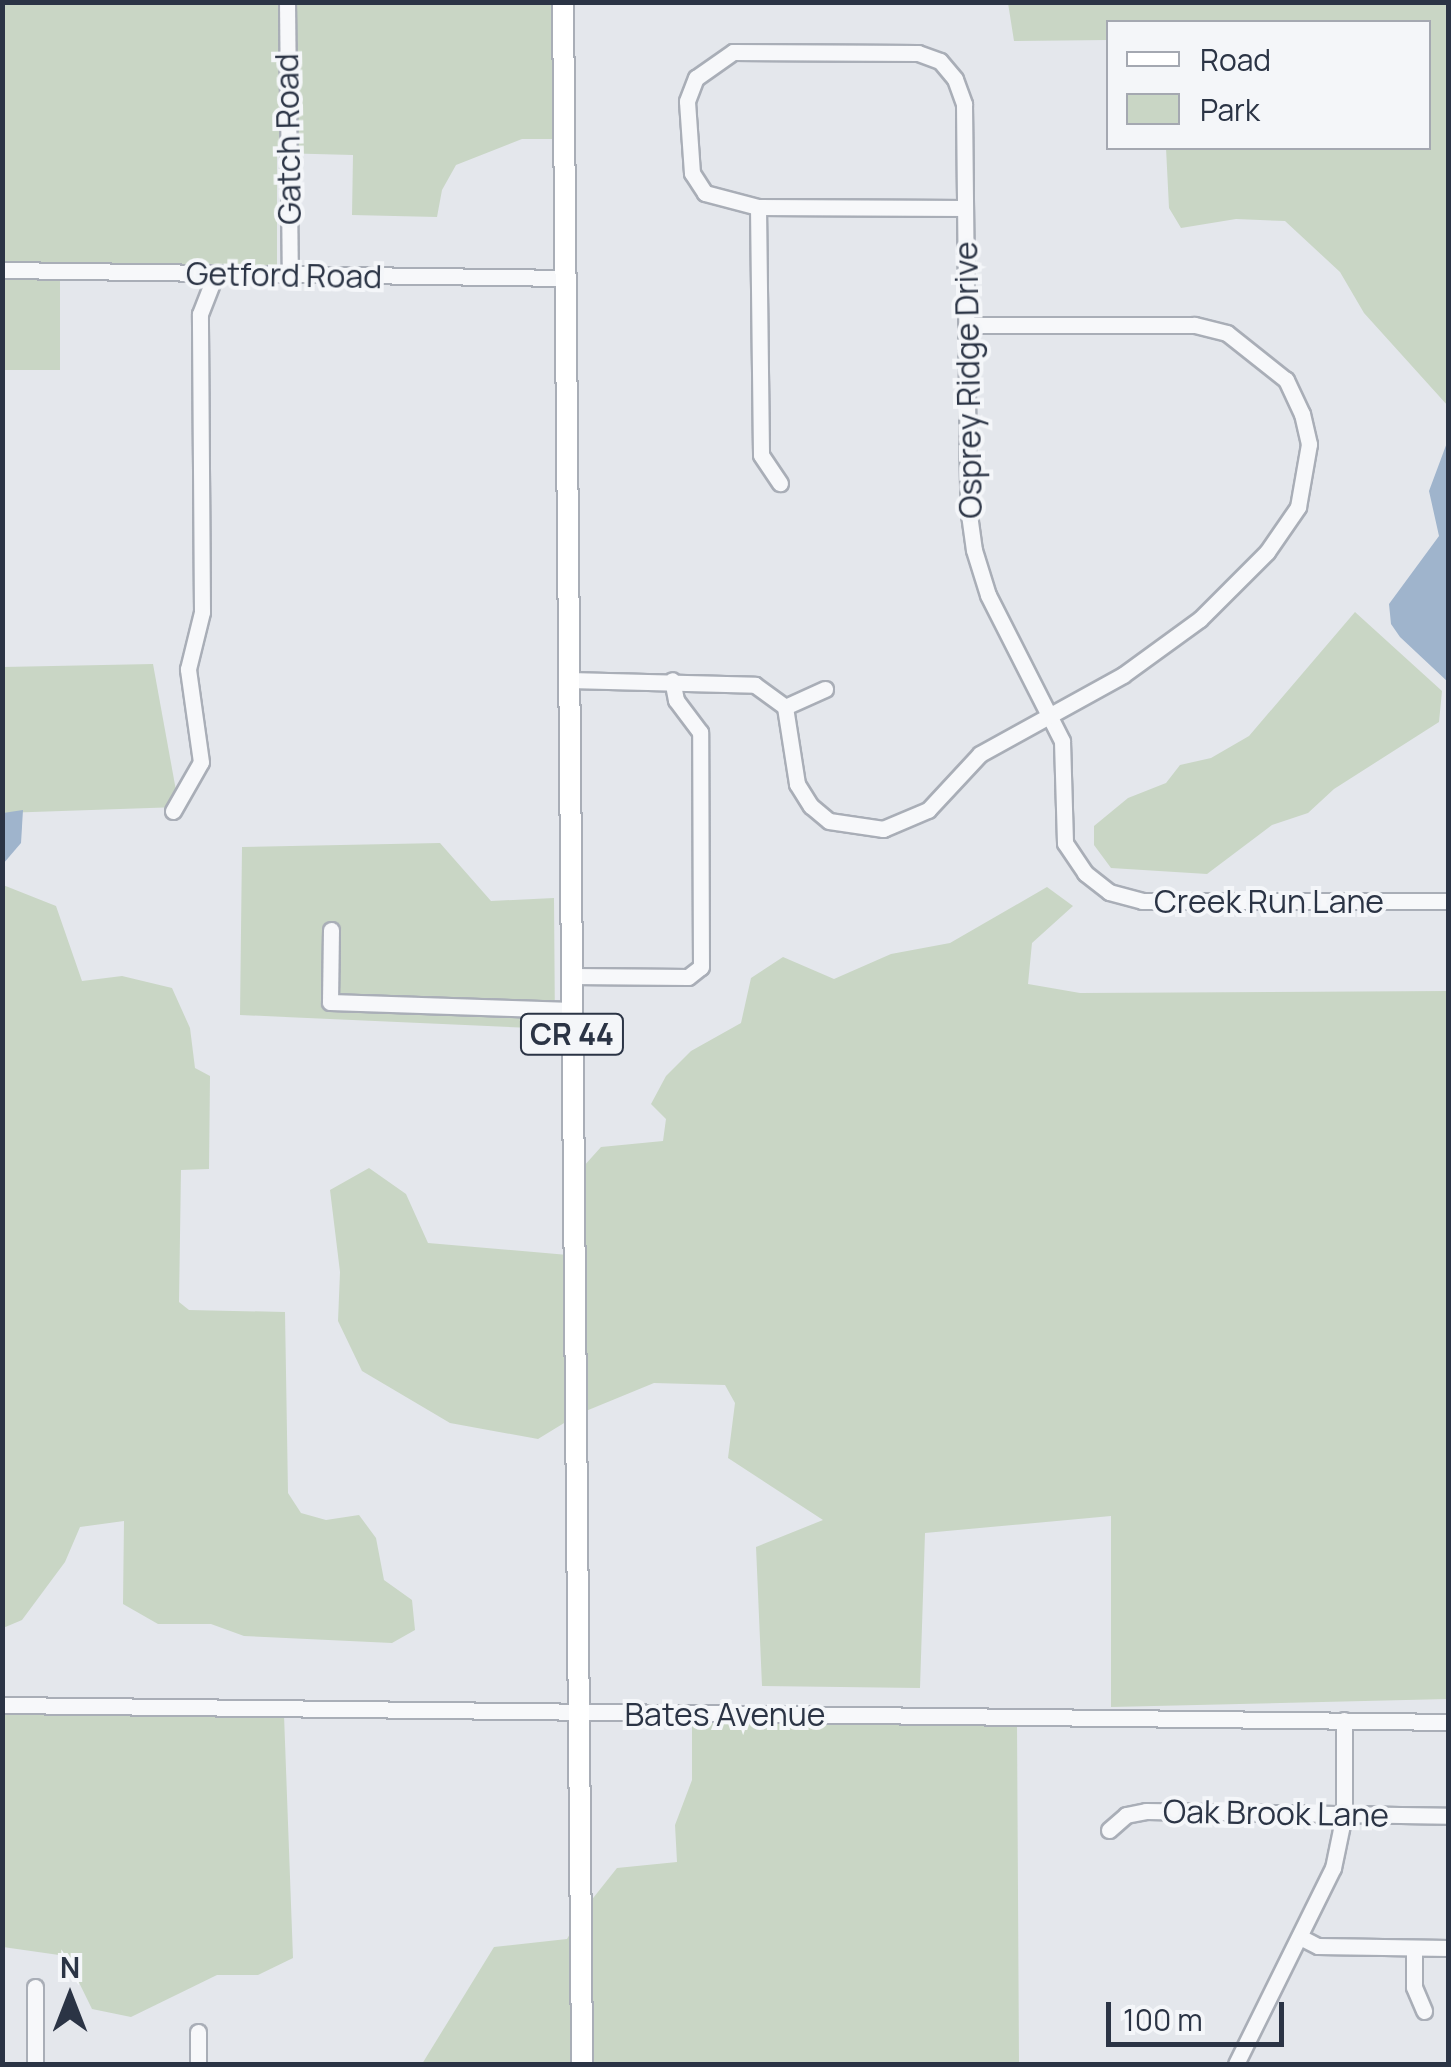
<!DOCTYPE html>
<style>
body{margin:0}
#map{position:relative;width:1451px;height:2067px;overflow:hidden;background:#e4e7ec;font-family:Manrope,sans-serif}
div>[style]{position:absolute}
[style*='--x']{left:calc(var(--x)*1px);top:calc(var(--y)*1px);width:calc(var(--w)*1px);rotate:calc(var(--a)*1deg)}
.green>*{inset:0;background:#c9d6c5;transform-origin:0 0}
.water>*{inset:0;background:#9fb4cc}
.roads{filter:drop-shadow(2px 0 #a9aeb7) drop-shadow(-2px 0 #a9aeb7) drop-shadow(0 2px #a9aeb7) drop-shadow(0 -2px #a9aeb7)}
.minor>*{height:15px;margin:-7.5px;padding:0 7.5px;transform-origin:7.5px;border-radius:7.5px;background:#f7f8fa}
.major>*{height:20px;margin:-10px;padding:0 10px;transform-origin:10px;border-radius:10px;background:#fff}
span{translate:-50% -50%;white-space:nowrap;text-align:center;line-height:1.15;-webkit-text-stroke:8px #f4f6f9;paint-order:stroke}
.shield-label span{padding:2px 8px;background:#f4f6f9;border:2px solid;border-radius:8px;-webkit-text-stroke-width:0}
.shield-label{font-size:30px;color:#2b3445;font-weight:700}
.street-label{font-size:32px;color:#2b3445}
.frame{position:absolute;inset:0;border:5px solid #2b3445;pointer-events:none}
.legend{position:absolute;left:1106px;top:20px;width:325px;height:130px;box-sizing:border-box;background:#f4f6f9;border:2px solid #a4a8b1;margin:0;padding:12px 18px;list-style:none;font-size:30px;color:#2b3445}
.legend li{display:flex;align-items:center;gap:20px;height:50px}
.legend b{width:50px;border:2px solid #a4a8b1}
.north{position:absolute;left:20px;top:1947px;width:100px;height:100px;-webkit-text-stroke:8px #f4f6f9;paint-order:stroke;rotate:0deg;font-size:28px;font-weight:700;line-height:40px;text-align:center;color:#2b3445}
.north::after{content:'';display:block;margin:auto;width:35px;height:45px;background:#2b3445;clip-path:polygon(50% 0,100% 100%,50% 72%,0 100%)}
.scale{position:absolute;left:1106px;top:2002px;width:178px;height:45px;box-sizing:border-box;border:5px solid #2b3445;border-top:0;padding-left:12px;font-size:30px;line-height:35px;white-space:nowrap;color:#2b3445;-webkit-text-stroke:8px #f4f6f9;paint-order:stroke}
</style>
<div id="map">
<div class="green">
<i style="clip-path:polygon(2px 3px,556px 3px,558px 139px,522px 139px,456px 165px,442px 190px,437px 217px,352px 215px,353px 155px,277px 153px,277px 268px,3px 263px)"></i>
<i style="clip-path:polygon(1008px 3px,1448px 3px,1448px 406px,1364px 313px,1340px 272px,1285px 221px,1236px 219px,1181px 228px,1169px 208px,1166px 148px,1428px 148px,1428px 22px,1108px 22px,1108px 40px,1014px 41px)"></i>
<i style="left:3px;top:277px;width:57px;height:93px"></i>
<i style="clip-path:polygon(1355px 612px,1442px 691px,1439px 722px,1334px 789px,1308px 813px,1272px 825px,1207px 874px,1111px 868px,1094px 845px,1094px 826px,1128px 798px,1166px 783px,1180px 765px,1211px 758px,1249px 736px)"></i>
<i style="clip-path:polygon(153px 664px,179px 807px,3px 813px,3px 667px)"></i>
<i style="clip-path:polygon(440px 843px,491px 901px,554px 898px,555px 1029px,240px 1015px,242px 847px)"></i>
<i style="clip-path:polygon(3px 885px,56px 906px,82px 981px,122px 976px,172px 988px,190px 1028px,195px 1068px,210px 1076px,209px 1169px,181px 1170px,179px 1302px,189px 1310px,285px 1312px,288px 1493px,301px 1513px,326px 1520px,359px 1515px,376px 1538px,384px 1580px,412px 1600px,415px 1630px,392px 1643px,244px 1636px,211px 1624px,158px 1624px,123px 1604px,124px 1521px,80px 1527px,65px 1562px,22px 1620px,3px 1628px)"></i>
<i style="clip-path:polygon(1047px 887px,1073px 906px,1032px 943px,1028px 984px,1080px 993px,1448px 991px,1448px 1699px,1111px 1707px,1111px 1516px,925px 1533px,920px 1688px,762px 1686px,756px 1547px,823px 1520px,728px 1458px,735px 1403px,725px 1385px,654px 1383px,581px 1413px,586px 1210px,581px 1190px,583px 1167px,601px 1147px,663px 1141px,666px 1119px,651px 1104px,666px 1076px,691px 1051px,741px 1023px,751px 978px,783px 957px,834px 979px,891px 954px,950px 943px)"></i>
<i style="clip-path:polygon(369px 1168px,406px 1194px,428px 1243px,568px 1255px,569px 1420px,538px 1439px,450px 1423px,362px 1371px,338px 1321px,340px 1272px,330px 1190px)"></i>
<i style="clip-path:polygon(2px 1712px,284px 1715px,293px 1958px,258px 1975px,217px 1975px,131px 2017px,92px 2009px,66px 1956px,3px 1947px)"></i>
<i style="clip-path:polygon(692px 1721px,1017px 1723px,1019px 2064px,588px 2064px,586px 1907px,617px 1868px,677px 1862px,675px 1825px,692px 1780px)"></i>
<i style="clip-path:polygon(574px 1927px,575px 2064px,422px 2064px,494px 1947px,567px 1939px)"></i>
</div>
<div class="water">
<i style="clip-path:polygon(1448px 440px,1448px 682px,1400px 637px,1391px 624px,1389px 604px,1439px 536px,1429px 491px)"></i>
<i style="clip-path:polygon(23px 810px,21px 843px,3px 864px,3px 813px)"></i>
</div>
<div class="roads">
<div class="minor">
<i style="--x:287;--y:2;--w:273;--a:89.4"></i>
<i style="--x:758;--y:207;--w:248;--a:89.3"></i>
<i style="--x:761;--y:455;--w:34;--a:56"></i>
<i style="--x:965;--y:208;--w:207;--a:-179.7"></i>
<i style="--x:758;--y:207;--w:55;--a:-165.2"></i>
<i style="--x:705;--y:193;--w:24;--a:-123"></i>
<i style="--x:692;--y:173;--w:72;--a:-94"></i>
<i style="--x:687;--y:101;--w:25;--a:-69"></i>
<i style="--x:696;--y:78;--w:45;--a:-35.1"></i>
<i style="--x:733;--y:52;--w:185;--a:0.3"></i>
<i style="--x:918;--y:53;--w:23;--a:20"></i>
<i style="--x:940;--y:61;--w:23;--a:50"></i>
<i style="--x:955;--y:79;--w:27;--a:70"></i>
<i style="--x:964;--y:104;--w:403;--a:89.4"></i>
<i style="--x:968;--y:507;--w:43;--a:82.1"></i>
<i style="--x:974;--y:550;--w:47;--a:72.7"></i>
<i style="--x:988;--y:595;--w:164;--a:63.1"></i>
<i style="--x:1062;--y:741;--w:102;--a:88.3"></i>
<i style="--x:1065;--y:843;--w:36;--a:56"></i>
<i style="--x:1085;--y:873;--w:31;--a:38"></i>
<i style="--x:1109;--y:892;--w:34;--a:15"></i>
<i style="--x:1142;--y:901;--w:306;--a:0"></i>
<i style="--x:2;--y:270;--w:563;--a:0.81"></i>
<i style="--x:569;--y:680;--w:186;--a:1.5"></i>
<i style="--x:755;--y:685;--w:37;--a:36"></i>
<i style="--x:785;--y:707;--w:78;--a:81.1"></i>
<i style="--x:797;--y:784;--w:26;--a:58"></i>
<i style="--x:811;--y:806;--w:23;--a:40"></i>
<i style="--x:829;--y:821;--w:55;--a:8.4"></i>
<i style="--x:883;--y:829;--w:49;--a:-22.9"></i>
<i style="--x:928;--y:810;--w:76;--a:-47.1"></i>
<i style="--x:980;--y:754;--w:163;--a:-28.9"></i>
<i style="--x:1123;--y:675;--w:95;--a:-36"></i>
<i style="--x:1200;--y:619;--w:95;--a:-45"></i>
<i style="--x:1267;--y:552;--w:55;--a:-55.4"></i>
<i style="--x:1298;--y:507;--w:64;--a:-80.1"></i>
<i style="--x:1309;--y:444;--w:31;--a:-103"></i>
<i style="--x:1302;--y:414;--w:38;--a:-115"></i>
<i style="--x:1286;--y:380;--w:75;--a:-141.5"></i>
<i style="--x:1227;--y:333;--w:34;--a:-166"></i>
<i style="--x:1194;--y:325;--w:228;--a:180"></i>
<i style="--x:785;--y:707;--w:44;--a:-24.2"></i>
<i style="--x:173;--y:811;--w:56;--a:-60.3"></i>
<i style="--x:201;--y:762;--w:94;--a:-98"></i>
<i style="--x:188;--y:669;--w:59;--a:-76.2"></i>
<i style="--x:202;--y:612;--w:298;--a:-90.4"></i>
<i style="--x:200;--y:314;--w:44;--a:-68.7"></i>
<i style="--x:331;--y:930;--w:72;--a:90.8"></i>
<i style="--x:330;--y:1002;--w:242;--a:1.9"></i>
<i style="--x:572;--y:976;--w:116;--a:0.5"></i>
<i style="--x:688;--y:977;--w:16;--a:-38"></i>
<i style="--x:701;--y:967;--w:235;--a:-90.2"></i>
<i style="--x:700;--y:732;--w:40;--a:-127"></i>
<i style="--x:676;--y:700;--w:20;--a:-101"></i>
<i style="--x:2;--y:1705;--w:1446;--a:0.67"></i>
<i style="--x:1109;--y:1830;--w:23;--a:-41"></i>
<i style="--x:1126;--y:1815;--w:20;--a:-11"></i>
<i style="--x:1146;--y:1811;--w:302;--a:0.9"></i>
<i style="--x:1300;--y:1937;--w:20;--a:27"></i>
<i style="--x:1318;--y:1946;--w:130;--a:0.9"></i>
<i style="--x:1414;--y:1948;--w:39;--a:90"></i>
<i style="--x:1414;--y:1987;--w:26;--a:67"></i>
<i style="--x:35;--y:1987;--w:77;--a:90"></i>
<i style="--x:198;--y:2032;--w:32;--a:90"></i>
<i style="--x:1236;--y:2064;--w:219;--a:-63.7"></i>
<i style="--x:1333;--y:1868;--w:54;--a:-78.3"></i>
<i style="--x:1344;--y:1815;--w:95;--a:-90"></i>
</div>
<div class="major">
<i style="--x:563;--y:2;--w:2062;--a:89.47"></i>
</div>
</div>
<div class="shield-label">
<span style="left:572px;top:1034px">CR 44</span>
</div>
<div class="street-label">
<span style="left:288px;top:139px;rotate:-91deg">Gatch Road</span>
<span style="left:284px;top:275px;rotate:1deg">Getford Road</span>
<span style="left:968px;top:380px;rotate:-91deg">Osprey Ridge Drive</span>
<span style="left:1269px;top:901px">Creek Run Lane</span>
<span style="left:725px;top:1714px">Bates Avenue</span>
<span style="left:1276px;top:1813px;rotate:1deg">Oak Brook Lane</span>
</div>
<div class="frame"></div>
<ul class="legend">
<li><b style="height:12px;background:#fff"></b>Road</li>
<li><b style="height:28px;background:#c9d6c5"></b>Park</li>
</ul>
<div class="north">N</div>
<div class="scale">100 m</div>
</div>
